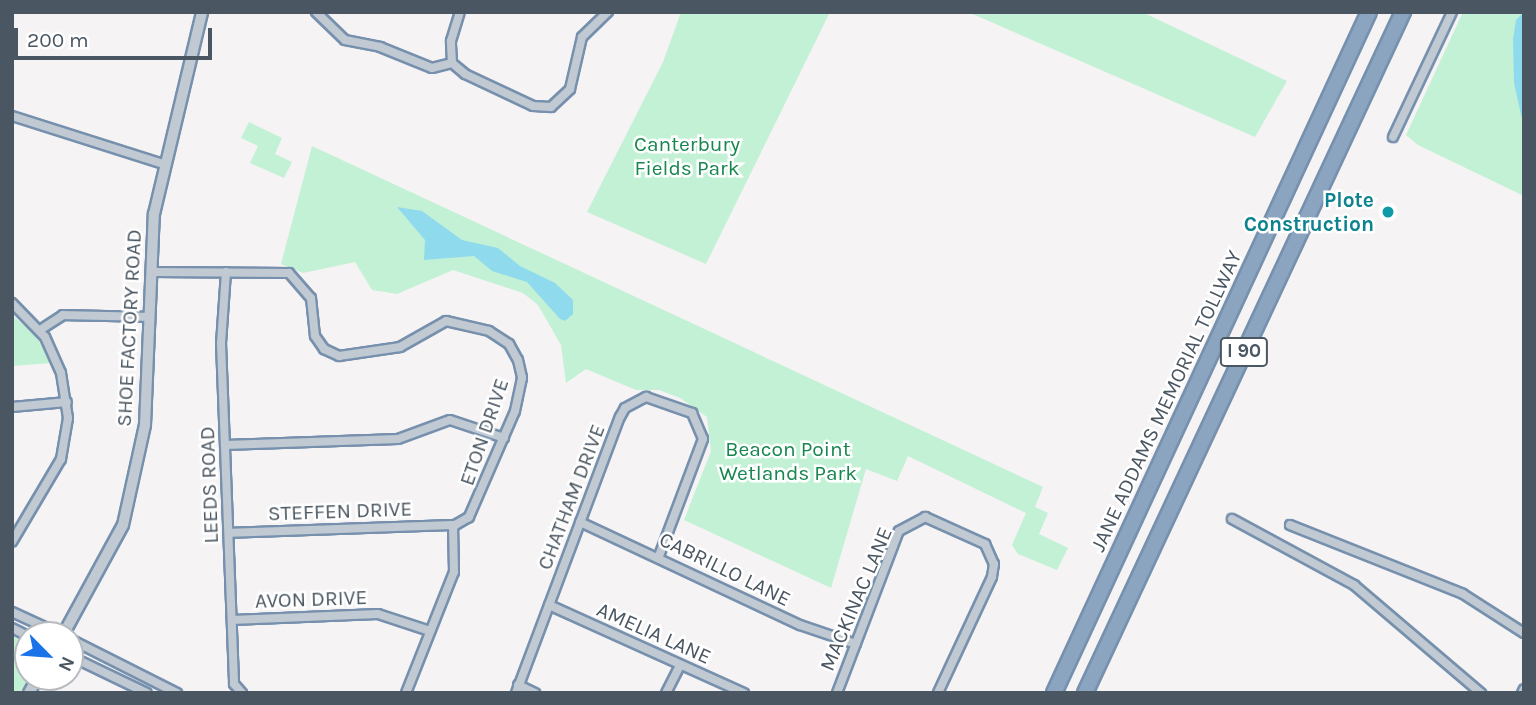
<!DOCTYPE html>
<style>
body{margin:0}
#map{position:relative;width:1536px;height:705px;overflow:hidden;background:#f5f3f3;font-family:Karla,sans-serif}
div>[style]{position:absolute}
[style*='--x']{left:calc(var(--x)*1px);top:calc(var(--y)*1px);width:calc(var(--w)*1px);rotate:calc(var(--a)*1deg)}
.green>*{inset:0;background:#c3f1d5}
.water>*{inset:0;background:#90daee}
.roads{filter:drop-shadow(2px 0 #7690ad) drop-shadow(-2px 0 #7690ad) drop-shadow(0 2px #7690ad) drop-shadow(0 -2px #7690ad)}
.minor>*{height:8px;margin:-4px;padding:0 4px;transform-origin:4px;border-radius:4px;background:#c1cad2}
.tertiary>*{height:10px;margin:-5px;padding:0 5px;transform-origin:5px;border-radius:5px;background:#c1cad2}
.motorway>*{height:14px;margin:-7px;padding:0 7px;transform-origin:7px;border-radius:7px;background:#8ba5c1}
.dots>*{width:19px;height:19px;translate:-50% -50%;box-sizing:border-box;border:4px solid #fff;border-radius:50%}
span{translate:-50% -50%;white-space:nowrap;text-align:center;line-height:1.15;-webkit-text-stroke:5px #fff;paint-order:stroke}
.shield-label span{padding:2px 5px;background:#fff;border:2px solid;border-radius:5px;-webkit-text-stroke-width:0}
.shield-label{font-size:19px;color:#4a5661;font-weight:700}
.park-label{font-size:21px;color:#17864f}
.culture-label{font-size:21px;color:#0d838f;font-weight:700}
.right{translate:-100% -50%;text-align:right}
.street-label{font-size:21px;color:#4a5661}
.frame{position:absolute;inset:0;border:14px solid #4a5661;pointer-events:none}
.north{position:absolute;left:14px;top:621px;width:70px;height:70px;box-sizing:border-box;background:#fff;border:2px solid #b7bbc0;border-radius:50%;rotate:115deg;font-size:19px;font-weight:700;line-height:28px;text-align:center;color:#4a5661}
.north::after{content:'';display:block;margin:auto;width:24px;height:32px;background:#1a73e8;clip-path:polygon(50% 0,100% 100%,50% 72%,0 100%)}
.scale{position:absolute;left:14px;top:28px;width:198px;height:32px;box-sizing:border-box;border:4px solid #4a5661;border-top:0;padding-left:9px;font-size:21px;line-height:24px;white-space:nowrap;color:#4a5661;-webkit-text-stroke:5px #fff;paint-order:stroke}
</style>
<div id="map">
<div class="green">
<i style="clip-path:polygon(681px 12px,830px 12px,706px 264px,587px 212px,663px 62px)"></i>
<i style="clip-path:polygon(968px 12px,1142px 12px,1287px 81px,1255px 137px)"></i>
<i style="clip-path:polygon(1463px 12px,1524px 12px,1524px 196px,1418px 145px,1406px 135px)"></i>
<i style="clip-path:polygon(249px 122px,282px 138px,275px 154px,292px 162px,284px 178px,250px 163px,258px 146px,241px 138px)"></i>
<i style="clip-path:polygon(312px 146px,1043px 487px,1035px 507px,1048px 513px,1039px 534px,1068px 548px,1057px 570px,1018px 554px,1012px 545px,1026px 513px,908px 456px,897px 481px,866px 469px,831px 588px,684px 520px,711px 451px,707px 417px,680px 398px,659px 390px,636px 390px,586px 369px,566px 383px,561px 345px,538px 305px,523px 293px,453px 270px,397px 294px,372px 290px,355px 262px,303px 273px,281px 264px)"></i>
<i style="clip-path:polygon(12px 315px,36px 336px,51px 363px,12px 366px)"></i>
<i style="clip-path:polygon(12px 636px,28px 644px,29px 677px,20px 693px,12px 693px)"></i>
</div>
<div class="water">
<i style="clip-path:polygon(1524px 12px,1524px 128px,1514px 83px,1513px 39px,1516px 20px)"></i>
<i style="clip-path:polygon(397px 207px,422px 211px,462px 240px,498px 248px,520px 266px,555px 283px,573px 300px,573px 314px,565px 321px,560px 319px,527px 282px,492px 271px,474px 256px,424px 260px,425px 240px)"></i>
</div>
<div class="roads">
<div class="minor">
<i style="--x:316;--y:12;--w:40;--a:44"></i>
<i style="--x:345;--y:40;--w:36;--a:11"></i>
<i style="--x:380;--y:47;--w:56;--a:22"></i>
<i style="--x:432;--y:68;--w:21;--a:-14"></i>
<i style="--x:452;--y:63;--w:17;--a:40"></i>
<i style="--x:465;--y:74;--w:75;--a:25.2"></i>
<i style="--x:533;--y:106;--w:18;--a:3"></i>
<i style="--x:551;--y:107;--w:26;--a:-43"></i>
<i style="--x:570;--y:89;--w:53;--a:-77"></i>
<i style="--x:582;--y:37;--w:36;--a:-44"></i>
<i style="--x:452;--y:63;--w:22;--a:-93"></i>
<i style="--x:451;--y:41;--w:30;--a:-73"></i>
<i style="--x:12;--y:116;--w:158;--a:17.6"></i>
<i style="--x:1393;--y:137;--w:138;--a:-64.7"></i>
<i style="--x:153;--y:272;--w:136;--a:0.4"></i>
<i style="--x:289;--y:273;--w:33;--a:49"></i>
<i style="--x:311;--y:298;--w:38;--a:84"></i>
<i style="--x:315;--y:336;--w:16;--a:55"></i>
<i style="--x:324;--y:349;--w:17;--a:25"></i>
<i style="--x:339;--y:356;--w:62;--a:-8.4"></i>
<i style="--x:400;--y:347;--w:53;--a:-29.5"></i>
<i style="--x:446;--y:321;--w:44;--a:13.1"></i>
<i style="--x:489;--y:331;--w:24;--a:33"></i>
<i style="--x:509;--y:344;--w:18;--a:61"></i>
<i style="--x:518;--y:360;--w:18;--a:77"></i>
<i style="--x:522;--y:378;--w:34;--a:102"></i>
<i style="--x:515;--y:411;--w:116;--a:113.5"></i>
<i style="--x:469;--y:517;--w:16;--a:150"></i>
<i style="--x:455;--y:525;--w:226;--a:178"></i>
<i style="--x:226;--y:272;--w:71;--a:94"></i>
<i style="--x:221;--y:343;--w:341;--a:87.8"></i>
<i style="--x:234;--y:684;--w:12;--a:48"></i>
<i style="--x:12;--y:303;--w:47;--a:45.9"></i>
<i style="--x:45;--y:337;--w:39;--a:66"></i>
<i style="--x:61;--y:373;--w:46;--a:81.2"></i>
<i style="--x:68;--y:418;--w:42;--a:99.7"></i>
<i style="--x:61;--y:459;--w:96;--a:120.6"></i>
<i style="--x:40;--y:330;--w:27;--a:-33"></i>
<i style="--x:63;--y:315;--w:87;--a:1.3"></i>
<i style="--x:12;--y:407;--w:55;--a:-5.2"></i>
<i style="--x:225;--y:445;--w:173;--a:-2"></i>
<i style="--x:398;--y:439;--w:55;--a:-20.1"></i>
<i style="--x:450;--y:420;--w:57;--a:18.4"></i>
<i style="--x:1232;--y:519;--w:139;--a:28.4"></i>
<i style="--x:1354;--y:585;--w:167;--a:40.4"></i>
<i style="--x:580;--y:522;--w:243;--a:25.1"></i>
<i style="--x:800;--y:625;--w:59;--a:18.7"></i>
<i style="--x:1290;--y:525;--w:186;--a:21.7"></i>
<i style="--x:1463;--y:594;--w:72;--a:32.6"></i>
<i style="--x:549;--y:605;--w:214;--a:24.3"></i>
<i style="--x:12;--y:612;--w:55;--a:24.7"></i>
<i style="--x:232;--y:620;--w:146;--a:-2.4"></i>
<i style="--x:378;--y:614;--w:55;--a:18.1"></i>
<i style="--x:12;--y:628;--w:18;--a:27"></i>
<i style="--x:70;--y:639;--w:120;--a:26.8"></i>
<i style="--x:70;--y:656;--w:85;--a:25.7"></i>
<i style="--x:518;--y:685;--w:19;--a:25"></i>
<i style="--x:406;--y:693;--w:130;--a:-68.4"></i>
<i style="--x:454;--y:572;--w:47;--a:-91.2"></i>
<i style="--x:516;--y:693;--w:295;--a:-69.4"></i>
<i style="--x:620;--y:417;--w:10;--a:-61"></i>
<i style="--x:625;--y:408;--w:24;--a:-28"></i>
<i style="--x:646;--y:397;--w:49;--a:19.2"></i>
<i style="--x:692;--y:413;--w:28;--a:67"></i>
<i style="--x:703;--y:439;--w:125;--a:110.6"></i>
<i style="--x:666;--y:693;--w:31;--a:-63"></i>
<i style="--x:837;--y:693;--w:173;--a:-69.1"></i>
<i style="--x:899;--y:531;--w:30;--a:-28"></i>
<i style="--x:925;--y:517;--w:66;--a:24.2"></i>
<i style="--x:985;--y:544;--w:22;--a:66"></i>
<i style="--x:994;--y:564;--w:13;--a:99"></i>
<i style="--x:992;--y:577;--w:128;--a:115"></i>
<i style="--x:1522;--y:693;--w:4;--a:-63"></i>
</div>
<div class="tertiary">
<i style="--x:63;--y:635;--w:125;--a:-61.4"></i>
<i style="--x:123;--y:525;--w:102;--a:-77.6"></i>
<i style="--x:145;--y:425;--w:211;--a:-87.6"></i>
<i style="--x:154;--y:214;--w:208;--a:-76.6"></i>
<i style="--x:29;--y:693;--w:18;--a:-61"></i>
</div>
<div class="motorway">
<i style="--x:1054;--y:693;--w:750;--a:-65.18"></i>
<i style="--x:1085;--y:693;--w:752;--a:-64.97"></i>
</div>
</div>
<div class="dots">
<i style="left:1388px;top:212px;background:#0f9aa8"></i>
</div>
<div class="shield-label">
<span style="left:1244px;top:352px">I 90</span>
</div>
<div class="park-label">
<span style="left:687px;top:156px">Canterbury<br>Fields Park</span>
<span style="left:788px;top:461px">Beacon Point<br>Wetlands Park</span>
</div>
<div class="culture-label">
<span class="right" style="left:1374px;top:212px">Plote<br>Construction</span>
</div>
<div class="street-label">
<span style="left:129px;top:328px;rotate:-87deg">SHOE FACTORY ROAD</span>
<span style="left:1166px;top:401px;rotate:-65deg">JANE ADDAMS MEMORIAL TOLLWAY</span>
<span style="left:484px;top:432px;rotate:-71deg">ETON DRIVE</span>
<span style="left:209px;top:485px;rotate:-92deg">LEEDS ROAD</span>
<span style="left:571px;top:497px;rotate:-69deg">CHATHAM DRIVE</span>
<span style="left:340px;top:511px;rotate:-2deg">STEFFEN DRIVE</span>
<span style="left:725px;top:569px;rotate:26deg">CABRILLO LANE</span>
<span style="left:311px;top:599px;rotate:-2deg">AVON DRIVE</span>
<span style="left:856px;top:599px;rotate:-67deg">MACKINAC LANE</span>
<span style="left:654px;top:633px;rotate:24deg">AMELIA LANE</span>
</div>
<div class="frame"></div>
<div class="north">N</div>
<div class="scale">200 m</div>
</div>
